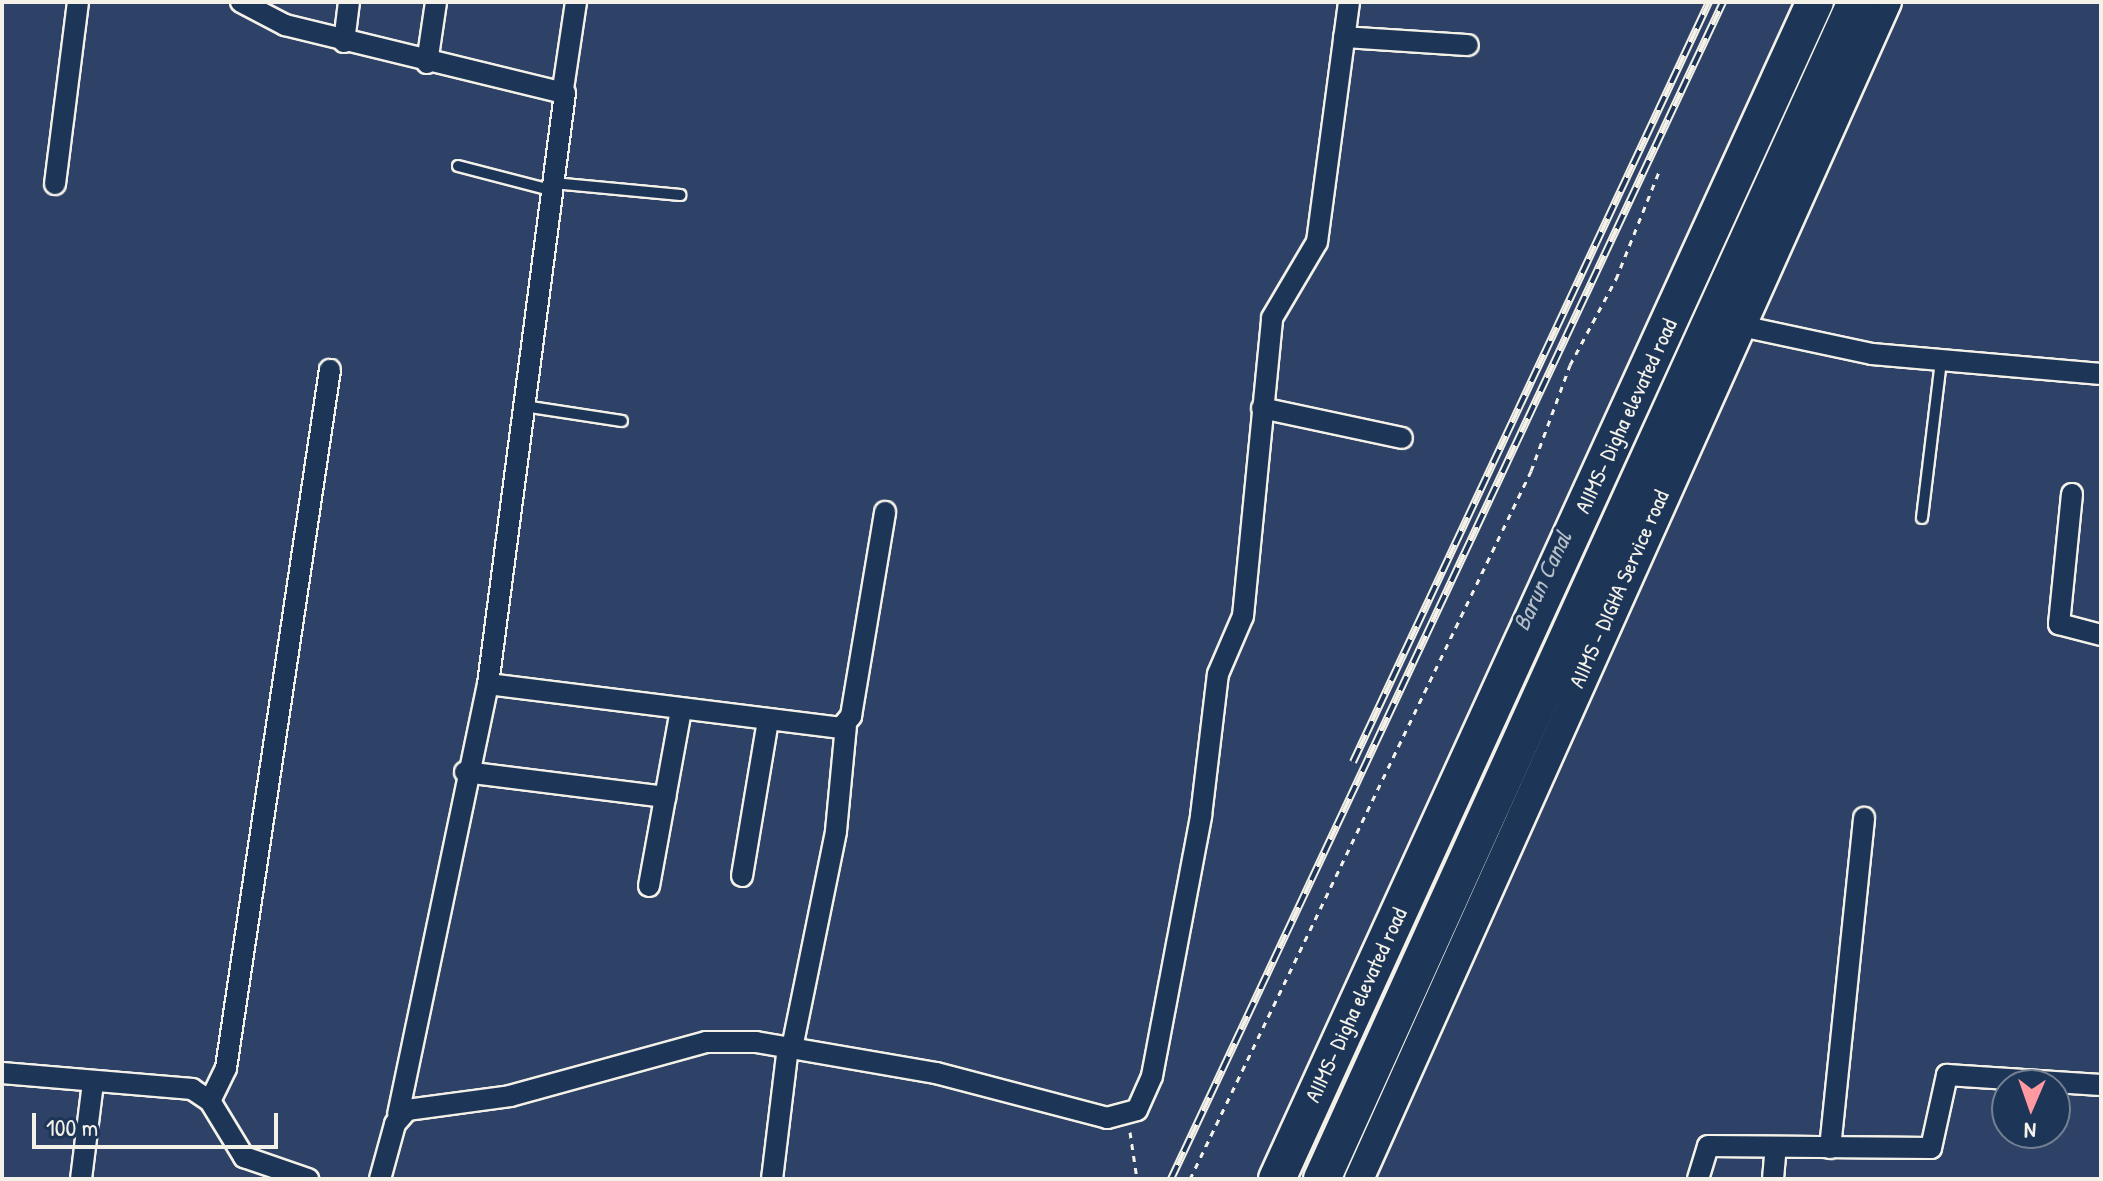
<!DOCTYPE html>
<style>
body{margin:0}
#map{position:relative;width:2103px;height:1181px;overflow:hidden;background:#2d4266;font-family:"Patrick Hand",sans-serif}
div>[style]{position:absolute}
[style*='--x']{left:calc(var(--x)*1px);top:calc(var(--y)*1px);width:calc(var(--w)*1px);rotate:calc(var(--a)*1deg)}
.path>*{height:3px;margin-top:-1.5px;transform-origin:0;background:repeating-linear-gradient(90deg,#f4f1e8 0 6px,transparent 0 12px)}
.roads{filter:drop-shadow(2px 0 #f4f1e8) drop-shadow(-2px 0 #f4f1e8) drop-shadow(0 2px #f4f1e8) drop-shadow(0 -2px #f4f1e8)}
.lane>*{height:10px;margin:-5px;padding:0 5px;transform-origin:5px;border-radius:5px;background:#1d3557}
.street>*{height:20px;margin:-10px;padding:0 10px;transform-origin:10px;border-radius:10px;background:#1d3557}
.secondary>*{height:28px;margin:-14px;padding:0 14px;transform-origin:14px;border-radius:14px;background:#1d3557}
.highway>*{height:36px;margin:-18px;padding:0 18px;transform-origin:18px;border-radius:18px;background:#1d3557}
.rail>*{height:8px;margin-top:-4px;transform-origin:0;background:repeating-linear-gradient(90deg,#1d3557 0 15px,#f4f1e8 0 30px);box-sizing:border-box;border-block:2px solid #f4f1e8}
span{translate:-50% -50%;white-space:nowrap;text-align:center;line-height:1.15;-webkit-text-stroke:6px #1d3557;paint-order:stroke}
.street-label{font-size:22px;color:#f4f1e8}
.water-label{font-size:24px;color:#b5bfc7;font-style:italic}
.frame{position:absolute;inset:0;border:4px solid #f4f1e8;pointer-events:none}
.north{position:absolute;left:1991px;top:1069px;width:80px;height:80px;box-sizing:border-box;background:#1d3557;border:2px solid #738091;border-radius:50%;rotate:182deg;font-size:22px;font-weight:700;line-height:32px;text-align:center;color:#f4f1e8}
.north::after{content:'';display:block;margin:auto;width:28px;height:36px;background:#ff9aa2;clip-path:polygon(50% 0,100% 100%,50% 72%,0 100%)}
.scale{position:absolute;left:32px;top:1113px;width:246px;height:36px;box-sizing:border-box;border:4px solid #f4f1e8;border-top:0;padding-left:10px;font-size:24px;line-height:28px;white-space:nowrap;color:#f4f1e8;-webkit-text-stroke:6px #1d3557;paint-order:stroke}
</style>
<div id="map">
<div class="path">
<i style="--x:1130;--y:1132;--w:48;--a:81.5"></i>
<i style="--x:1190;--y:1179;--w:786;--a:-64.28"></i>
<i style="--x:1531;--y:471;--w:113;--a:-69.8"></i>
<i style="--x:1570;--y:365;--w:98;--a:-61.9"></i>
<i style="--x:1616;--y:279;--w:118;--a:-68.2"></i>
</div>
<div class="roads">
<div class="lane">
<i style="--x:458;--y:166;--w:96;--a:14.5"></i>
<i style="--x:553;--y:183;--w:128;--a:5.4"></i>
<i style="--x:524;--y:406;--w:99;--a:8.7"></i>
<i style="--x:1922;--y:518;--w:159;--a:-83.1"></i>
</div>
<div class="street">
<i style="--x:241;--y:2;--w:50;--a:27.6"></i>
<i style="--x:285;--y:25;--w:288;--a:13.7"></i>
<i style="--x:565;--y:93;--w:596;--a:97.42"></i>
<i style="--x:488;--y:684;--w:440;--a:101.8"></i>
<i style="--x:1344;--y:37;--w:124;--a:3.7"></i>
<i style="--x:344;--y:42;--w:40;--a:-82.9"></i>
<i style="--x:427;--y:63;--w:62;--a:-81.6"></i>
<i style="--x:563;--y:89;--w:88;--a:-81.5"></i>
<i style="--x:55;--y:184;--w:183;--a:-82.8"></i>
<i style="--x:1741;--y:326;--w:134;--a:12.1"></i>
<i style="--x:1872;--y:354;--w:230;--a:5"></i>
<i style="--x:1262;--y:408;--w:143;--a:12.1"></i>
<i style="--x:2072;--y:494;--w:131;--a:95.7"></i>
<i style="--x:2059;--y:624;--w:43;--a:14.7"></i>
<i style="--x:488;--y:684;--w:356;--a:7.1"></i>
<i style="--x:841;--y:728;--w:16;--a:-50"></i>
<i style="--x:851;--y:716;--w:207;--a:-80.5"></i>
<i style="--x:465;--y:772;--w:202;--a:7.1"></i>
<i style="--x:742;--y:876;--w:157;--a:-80.5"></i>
<i style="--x:649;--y:886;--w:179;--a:-79.7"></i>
<i style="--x:792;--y:1048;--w:221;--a:-78.5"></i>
<i style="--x:836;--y:831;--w:105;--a:-84.6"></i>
<i style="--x:2;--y:1073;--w:191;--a:4.8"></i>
<i style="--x:192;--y:1089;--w:22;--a:34"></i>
<i style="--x:210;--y:1101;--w:66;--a:58.7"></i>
<i style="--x:244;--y:1157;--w:68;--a:19"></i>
<i style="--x:210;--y:1101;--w:37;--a:-64"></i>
<i style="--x:226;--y:1068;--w:706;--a:-81.53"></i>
<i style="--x:1830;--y:1148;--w:332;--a:-84.1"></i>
<i style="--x:81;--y:1179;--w:97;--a:-82.9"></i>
<i style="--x:380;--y:1179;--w:57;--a:-74.7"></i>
<i style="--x:395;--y:1124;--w:18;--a:-49"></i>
<i style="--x:407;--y:1110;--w:104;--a:-7.7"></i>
<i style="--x:510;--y:1096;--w:203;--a:-15.4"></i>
<i style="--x:706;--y:1042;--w:50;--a:0"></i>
<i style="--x:756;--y:1042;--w:183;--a:9.8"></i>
<i style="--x:936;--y:1073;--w:177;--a:14.7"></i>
<i style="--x:1107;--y:1118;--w:31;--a:-15"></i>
<i style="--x:1137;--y:1110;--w:37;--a:-66"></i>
<i style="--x:1152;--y:1076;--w:265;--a:-79.3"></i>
<i style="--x:1201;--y:816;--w:143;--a:-83.2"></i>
<i style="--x:1218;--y:674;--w:63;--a:-66.7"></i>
<i style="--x:1243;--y:616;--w:299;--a:-84.4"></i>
<i style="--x:1272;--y:318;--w:88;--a:-59.4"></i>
<i style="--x:1317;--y:242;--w:242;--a:-82.4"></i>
<i style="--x:772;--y:1179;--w:133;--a:-83.1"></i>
<i style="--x:1698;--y:1179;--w:34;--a:-73"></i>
<i style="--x:1708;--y:1146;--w:223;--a:0.5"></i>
<i style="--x:1931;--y:1148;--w:75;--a:-77.6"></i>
<i style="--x:1947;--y:1075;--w:154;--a:3.7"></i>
<i style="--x:1773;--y:1179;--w:32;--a:-85"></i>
</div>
<div class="secondary">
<i style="--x:1359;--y:1179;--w:1290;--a:-65.84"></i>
</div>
<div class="highway">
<i style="--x:1277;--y:1179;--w:1294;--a:-65.44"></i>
<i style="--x:1322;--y:1179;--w:1292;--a:-65.6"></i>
</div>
</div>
<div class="rail">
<i style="--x:1353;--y:762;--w:839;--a:-64.9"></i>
<i style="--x:1171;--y:1179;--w:1300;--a:-64.87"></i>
</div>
<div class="street-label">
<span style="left:1626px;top:416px;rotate:-65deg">AIIMS- Digha elevated road</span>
<span style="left:1619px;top:589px;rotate:-66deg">AIIMS - DIGHA Service road</span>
<span style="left:1356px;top:1005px;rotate:-65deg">AIIMS- Digha elevated road</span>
</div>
<div class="water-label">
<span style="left:1542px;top:581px;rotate:-65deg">Barun Canal</span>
</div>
<div class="frame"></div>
<div class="north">N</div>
<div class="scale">100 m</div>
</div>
